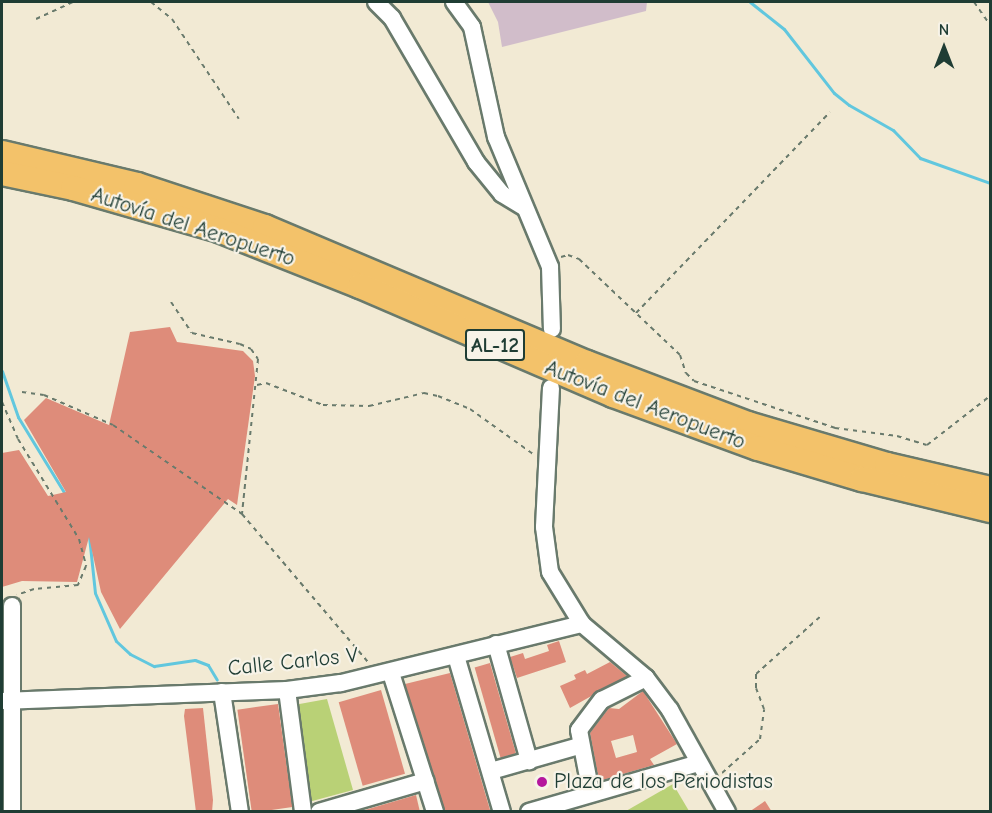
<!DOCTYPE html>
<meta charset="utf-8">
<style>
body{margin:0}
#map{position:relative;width:992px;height:813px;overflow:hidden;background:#f2ead4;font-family:"Comic Neue",sans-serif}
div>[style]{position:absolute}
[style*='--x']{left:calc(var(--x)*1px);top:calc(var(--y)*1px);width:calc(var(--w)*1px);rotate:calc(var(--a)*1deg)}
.industrial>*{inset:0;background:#d1bdca}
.green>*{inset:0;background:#b9d176}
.stream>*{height:3px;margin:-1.5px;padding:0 1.5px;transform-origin:1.5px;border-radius:1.5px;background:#61c7de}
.building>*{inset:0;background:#de8c7a;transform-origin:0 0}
.path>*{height:2px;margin-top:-1px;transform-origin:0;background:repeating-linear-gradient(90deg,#697a6c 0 4.5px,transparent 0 9px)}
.roads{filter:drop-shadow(2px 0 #697a6c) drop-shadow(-2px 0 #697a6c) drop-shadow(0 2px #697a6c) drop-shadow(0 -2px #697a6c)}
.minor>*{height:16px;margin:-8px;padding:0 8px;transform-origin:8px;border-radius:8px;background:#fff}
.highway>*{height:24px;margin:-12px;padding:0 12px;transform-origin:12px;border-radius:12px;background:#f3c26a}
.dots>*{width:16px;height:16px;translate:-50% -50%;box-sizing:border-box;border:3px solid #f7f3e8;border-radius:50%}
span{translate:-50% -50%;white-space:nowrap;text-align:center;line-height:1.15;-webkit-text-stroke:4.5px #f7f3e8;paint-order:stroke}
.shield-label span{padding:2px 4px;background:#f7f3e8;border:2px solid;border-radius:4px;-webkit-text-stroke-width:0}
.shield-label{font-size:21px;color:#1f3d34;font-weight:700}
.street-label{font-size:22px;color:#1f3d34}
.poi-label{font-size:22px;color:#1f3d34}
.left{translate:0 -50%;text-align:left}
.frame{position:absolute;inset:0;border:3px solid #1f3d34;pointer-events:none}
.north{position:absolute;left:914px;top:18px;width:60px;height:60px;-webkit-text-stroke:4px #f7f3e8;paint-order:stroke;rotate:0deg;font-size:16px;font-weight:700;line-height:24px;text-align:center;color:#1f3d34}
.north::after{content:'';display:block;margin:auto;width:21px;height:27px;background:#1f3d34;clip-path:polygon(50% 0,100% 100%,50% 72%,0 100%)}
</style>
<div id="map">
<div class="industrial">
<i style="clip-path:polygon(488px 2px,647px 2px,646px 11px,502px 47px,498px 22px)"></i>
</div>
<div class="green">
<i style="clip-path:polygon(327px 699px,353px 790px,305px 803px,294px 705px)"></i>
<i style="clip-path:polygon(673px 784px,689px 811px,626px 811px)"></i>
</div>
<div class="stream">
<i style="--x:750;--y:2;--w:43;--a:38.5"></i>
<i style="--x:784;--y:29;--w:81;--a:52"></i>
<i style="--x:834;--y:93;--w:19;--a:39"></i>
<i style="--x:849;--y:105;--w:51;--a:29.6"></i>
<i style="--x:893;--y:130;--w:39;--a:46"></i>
<i style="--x:920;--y:158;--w:74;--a:19.7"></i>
<i style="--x:2;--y:371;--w:49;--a:70.8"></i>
<i style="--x:18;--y:417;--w:90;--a:58.6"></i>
<i style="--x:89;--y:536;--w:57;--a:84"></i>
<i style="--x:95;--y:593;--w:52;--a:66.4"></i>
<i style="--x:116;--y:641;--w:19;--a:43"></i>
<i style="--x:130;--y:654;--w:27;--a:27"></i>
<i style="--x:154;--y:666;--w:41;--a:-8.3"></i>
<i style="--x:195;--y:660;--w:14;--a:21"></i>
<i style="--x:208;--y:665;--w:17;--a:59"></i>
</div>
<div class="building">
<i style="clip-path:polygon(170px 327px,177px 342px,243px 351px,253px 361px,255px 376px,237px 505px,228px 499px,120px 629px,101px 592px,89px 537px,77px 582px,22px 581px,2px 587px,2px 453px,19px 450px,48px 496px,66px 492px,24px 420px,46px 398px,109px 425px,130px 332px)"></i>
<i style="clip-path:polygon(559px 641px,566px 662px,517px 678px,510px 657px,523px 653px,525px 659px,549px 651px,547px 645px)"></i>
<i style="clip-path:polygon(610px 662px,627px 676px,570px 708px,560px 686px,576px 679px,574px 675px,585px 670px,587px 674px)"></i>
<i style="left:490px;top:663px;width:94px;height:16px;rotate:74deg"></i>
<i style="clip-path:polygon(450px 673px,490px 810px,484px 812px,445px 812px,405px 684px)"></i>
<i style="left:381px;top:690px;width:87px;height:44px;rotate:74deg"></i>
<i style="clip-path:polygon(evenodd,643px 691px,677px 744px,650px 759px,654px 765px,599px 781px,590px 733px,609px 708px,619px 709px,643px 691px,633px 735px,637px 752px,616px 758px,611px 741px,633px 735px)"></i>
<i style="left:278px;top:704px;width:104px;height:41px;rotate:82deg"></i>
<i style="clip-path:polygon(203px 708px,213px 800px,212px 812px,196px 812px,184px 716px,185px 709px)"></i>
<i style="clip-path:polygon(416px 795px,420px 812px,358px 812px)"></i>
<i style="clip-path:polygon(765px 801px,772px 812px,749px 812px)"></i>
</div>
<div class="path">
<i style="--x:151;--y:2;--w:27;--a:39"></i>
<i style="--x:172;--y:19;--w:120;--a:56.2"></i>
<i style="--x:974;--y:2;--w:28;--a:55"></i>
<i style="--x:36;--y:19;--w:41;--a:-24.7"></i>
<i style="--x:561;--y:257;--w:7;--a:-16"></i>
<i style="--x:568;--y:255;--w:12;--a:20"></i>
<i style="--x:579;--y:259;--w:139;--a:43.5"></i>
<i style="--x:680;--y:355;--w:19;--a:72"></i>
<i style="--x:686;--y:373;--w:11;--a:45"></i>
<i style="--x:694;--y:381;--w:149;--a:18.4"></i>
<i style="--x:835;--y:428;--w:63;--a:7.4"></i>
<i style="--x:897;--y:436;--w:31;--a:17"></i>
<i style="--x:927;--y:445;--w:80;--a:-37.9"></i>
<i style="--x:171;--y:302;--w:37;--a:56"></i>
<i style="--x:192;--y:333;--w:49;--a:12.9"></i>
<i style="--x:240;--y:344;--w:12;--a:24"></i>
<i style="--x:251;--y:349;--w:12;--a:55"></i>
<i style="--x:258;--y:359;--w:156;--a:95.9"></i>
<i style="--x:242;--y:514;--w:196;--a:49.6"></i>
<i style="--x:636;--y:313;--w:279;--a:-46"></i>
<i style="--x:257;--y:385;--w:9;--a:-13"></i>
<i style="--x:266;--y:383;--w:61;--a:21.1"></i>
<i style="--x:323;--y:405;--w:46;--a:1.2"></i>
<i style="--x:369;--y:406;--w:57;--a:-13.3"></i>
<i style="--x:424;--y:393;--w:14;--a:12"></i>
<i style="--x:438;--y:396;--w:35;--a:22"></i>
<i style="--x:470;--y:409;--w:77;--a:35.5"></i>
<i style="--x:22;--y:392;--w:22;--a:8"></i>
<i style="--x:44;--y:395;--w:75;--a:23.5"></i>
<i style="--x:113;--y:425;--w:157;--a:34.6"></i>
<i style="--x:2;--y:402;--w:40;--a:66.6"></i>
<i style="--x:18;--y:439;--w:117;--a:58.6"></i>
<i style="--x:79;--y:539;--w:28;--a:75"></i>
<i style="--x:86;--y:566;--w:21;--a:113"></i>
<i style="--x:78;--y:585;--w:44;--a:174.8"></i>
<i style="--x:34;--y:589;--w:18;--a:161"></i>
<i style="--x:722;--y:773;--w:51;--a:-41.8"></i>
<i style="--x:760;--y:739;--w:30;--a:-82"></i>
<i style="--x:764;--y:709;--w:22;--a:-111"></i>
<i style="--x:756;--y:688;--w:14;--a:-90"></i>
<i style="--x:756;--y:674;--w:90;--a:-41.8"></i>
</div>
<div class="roads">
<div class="minor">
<i style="--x:376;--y:2;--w:23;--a:45"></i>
<i style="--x:392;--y:18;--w:167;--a:59.7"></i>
<i style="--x:476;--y:162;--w:41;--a:50.9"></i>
<i style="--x:502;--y:194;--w:26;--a:31"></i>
<i style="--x:454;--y:2;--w:31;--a:54"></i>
<i style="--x:472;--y:27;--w:113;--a:77.7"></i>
<i style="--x:496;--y:137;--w:141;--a:67.4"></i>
<i style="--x:550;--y:267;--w:62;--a:88.2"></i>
<i style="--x:551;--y:388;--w:139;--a:92.9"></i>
<i style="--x:544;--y:527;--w:45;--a:82.4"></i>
<i style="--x:550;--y:572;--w:61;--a:58.4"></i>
<i style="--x:582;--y:624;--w:84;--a:40.2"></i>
<i style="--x:646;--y:678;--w:40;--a:53"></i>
<i style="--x:670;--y:710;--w:117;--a:60.8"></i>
<i style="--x:12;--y:606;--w:206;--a:90"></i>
<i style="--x:496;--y:644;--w:122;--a:74.2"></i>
<i style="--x:456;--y:656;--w:163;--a:73.6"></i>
<i style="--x:391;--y:673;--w:146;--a:72.4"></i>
<i style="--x:287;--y:690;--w:123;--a:82.5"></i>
<i style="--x:222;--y:692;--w:121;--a:81.5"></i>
<i style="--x:2;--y:701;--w:285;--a:-2.2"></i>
<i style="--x:287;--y:690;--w:54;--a:-7.4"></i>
<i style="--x:341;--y:683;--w:248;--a:-13.8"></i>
<i style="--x:491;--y:771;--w:91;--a:-15.9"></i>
<i style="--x:591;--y:793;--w:64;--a:-100.8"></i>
<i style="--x:579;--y:730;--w:38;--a:-53"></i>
<i style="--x:602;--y:700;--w:49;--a:-26.6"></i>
<i style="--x:319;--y:812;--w:111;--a:-16.2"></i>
<i style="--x:529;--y:812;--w:177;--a:-16.1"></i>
</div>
<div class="highway">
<i style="--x:2;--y:153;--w:139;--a:13.3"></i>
<i style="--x:137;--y:185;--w:135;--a:18.2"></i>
<i style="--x:265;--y:227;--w:350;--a:22.9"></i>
<i style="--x:587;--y:363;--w:172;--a:20.8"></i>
<i style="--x:748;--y:424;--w:145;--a:16.4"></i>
<i style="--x:887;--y:465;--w:106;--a:13.1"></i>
<i style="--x:2;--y:173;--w:73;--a:11.9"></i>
<i style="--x:73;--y:188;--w:152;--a:16"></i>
<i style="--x:219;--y:230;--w:152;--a:21.7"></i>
<i style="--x:360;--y:286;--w:275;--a:23.3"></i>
<i style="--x:613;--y:395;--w:154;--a:20.1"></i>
<i style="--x:758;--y:448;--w:109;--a:16.6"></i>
<i style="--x:862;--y:479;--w:132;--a:13.6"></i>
</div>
</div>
<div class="dots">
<i style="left:542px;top:782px;background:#b5179e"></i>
</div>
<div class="shield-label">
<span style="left:495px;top:345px">AL-12</span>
</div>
<div class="street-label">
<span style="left:193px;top:227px;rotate:18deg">Autovía del Aeropuerto</span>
<span style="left:645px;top:405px;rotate:21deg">Autovía del Aeropuerto</span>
<span style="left:293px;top:662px;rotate:-6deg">Calle Carlos V</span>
</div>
<div class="poi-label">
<span class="left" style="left:554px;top:782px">Plaza de los Periodistas</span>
</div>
<div class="frame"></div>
<div class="north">N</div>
</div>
